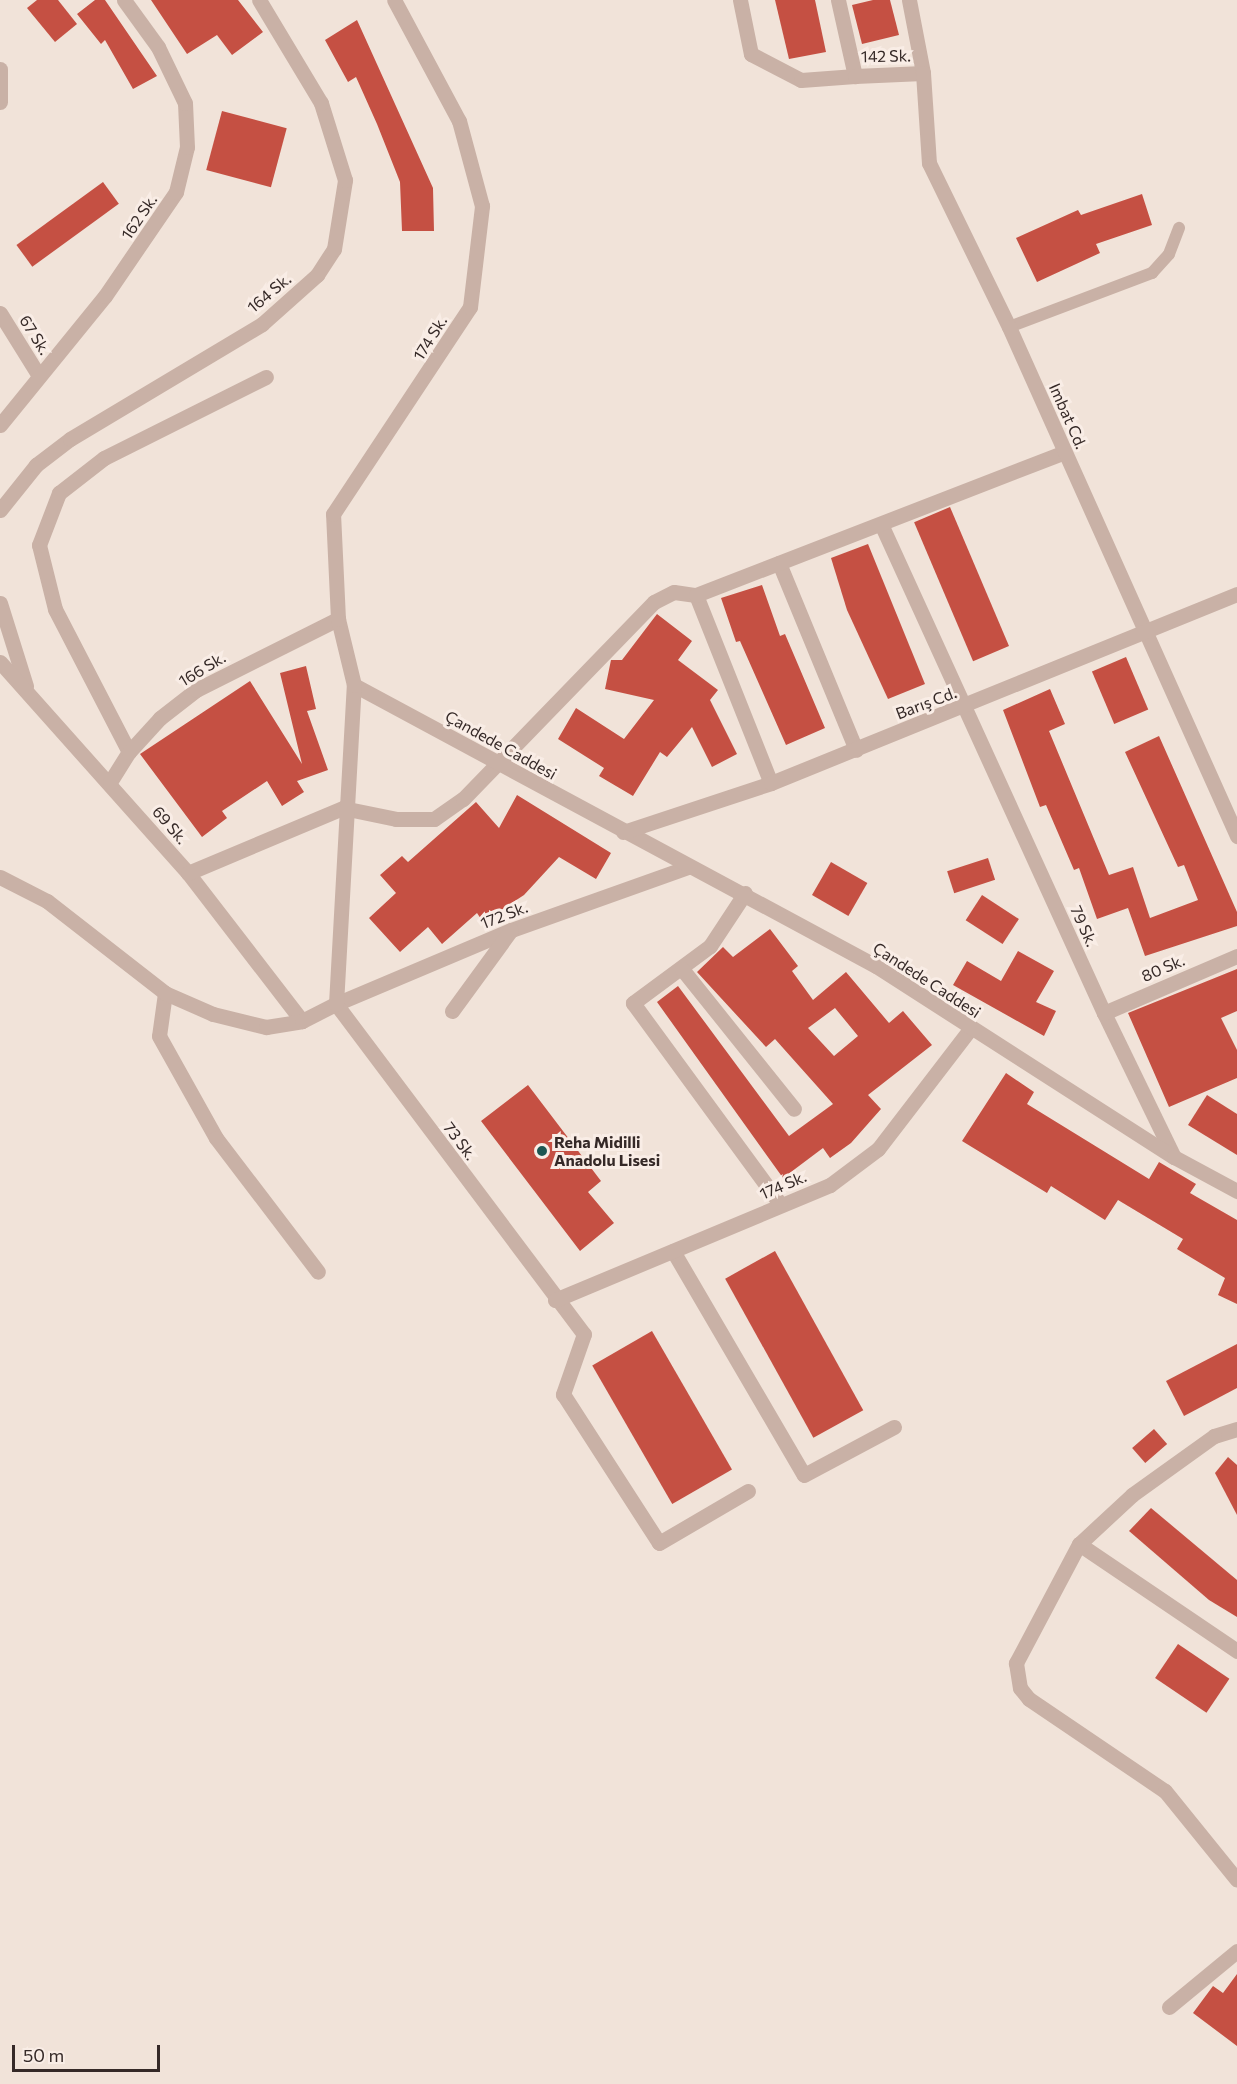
<!DOCTYPE html>
<meta charset="utf-8">
<style>
body{margin:0}
#map{position:relative;width:1237px;height:2084px;overflow:hidden;background:#f1e3d9;font-family:Commissioner,sans-serif}
div>[style]{position:absolute}
[style*='--x']{left:calc(var(--x)*1px);top:calc(var(--y)*1px);width:calc(var(--w)*1px);rotate:calc(var(--a)*1deg)}
.building>*{inset:0;background:#c55043;transform-origin:0 0}
.service>*{height:12px;margin:-6px;padding:0 6px;transform-origin:6px;border-radius:6px;background:#c9b1a6}
.minor>*{height:15px;margin:-7.5px;padding:0 7.5px;transform-origin:7.5px;border-radius:7.5px;background:#c9b1a6}
.tertiary>*{height:15px;margin:-7.5px;padding:0 7.5px;transform-origin:7.5px;border-radius:7.5px;background:#c9b1a6}
.dots>*{width:16px;height:16px;translate:-50% -50%;box-sizing:border-box;border:3px solid #f9ede6;border-radius:50%}
span{translate:-50% -50%;white-space:nowrap;text-align:center;line-height:1.15;-webkit-text-stroke:6px #f9ede6;paint-order:stroke}
.street-label{font-size:16px;color:#352927}
.poi-label{font-size:16px;color:#352927;font-weight:700}
.left{translate:0 -50%;text-align:left}
.scale{position:absolute;left:12px;top:2045px;width:148px;height:27px;box-sizing:border-box;border:3px solid #352927;border-top:0;padding-left:8px;font-size:18px;line-height:21px;white-space:nowrap;color:#352927;-webkit-text-stroke:4px #f9ede6;paint-order:stroke}
</style>
<div id="map">
<div class="building">
<i style="clip-path:polygon(37px 0,58px 0,77px 24px,55px 42px,27px 8px)"></i>
<i style="clip-path:polygon(95px 0,105px 0,157px 76px,133px 89px,105px 40px,101px 44px,77px 14px)"></i>
<i style="clip-path:polygon(151px 0,238px 0,263px 32px,232px 55px,217px 35px,187px 54px)"></i>
<i style="clip-path:polygon(775px 0,815px 0,826px 52px,789px 59px)"></i>
<i style="clip-path:polygon(873px 0,890px 0,899px 35px,862px 44px,852px 5px)"></i>
<i style="clip-path:polygon(357px 20px,433px 188px,434px 231px,402px 231px,400px 182px,377px 124px,356px 77px,348px 82px,325px 40px)"></i>
<i style="left:222px;top:111px;width:67px;height:61px;rotate:15deg"></i>
<i style="left:103px;top:182px;width:27px;height:107px;rotate:54deg"></i>
<i style="clip-path:polygon(1142px 194px,1152px 225px,1096px 244px,1100px 253px,1037px 282px,1016px 238px,1078px 210px,1081px 215px)"></i>
<i style="left:950px;top:507px;width:151px;height:39px;rotate:67deg"></i>
<i style="clip-path:polygon(868px 544px,925px 684px,888px 699px,847px 610px,831px 558px)"></i>
<i style="clip-path:polygon(762px 585px,780px 636px,785px 634px,825px 728px,786px 745px,740px 641px,736px 642px,721px 598px)"></i>
<i style="clip-path:polygon(657px 614px,692px 641px,678px 660px,718px 690px,710px 700px,737px 754px,712px 767px,692px 727px,667px 757px,660px 752px,633px 796px,599px 776px,604px 768px,558px 739px,576px 708px,624px 739px,654px 700px,605px 689px,611px 660px,622px 660px)"></i>
<i style="left:1126px;top:657px;width:57px;height:37px;rotate:67deg"></i>
<i style="clip-path:polygon(306px 666px,316px 709px,307px 711px,328px 770px,297px 781px,304px 792px,282px 806px,267px 781px,222px 811px,227px 818px,202px 837px,140px 754px,250px 681px,302px 764px,280px 673px)"></i>
<i style="clip-path:polygon(1050px 689px,1065px 724px,1049px 731px,1109px 875px,1133px 867px,1150px 918px,1198px 900px,1184px 865px,1178px 867px,1125px 752px,1159px 736px,1237px 912px,1237px 926px,1145px 956px,1128px 908px,1097px 919px,1079px 868px,1074px 870px,1046px 805px,1040px 807px,1003px 710px)"></i>
<i style="clip-path:polygon(517px 795px,611px 853px,596px 879px,559px 857px,524px 895px,483px 922px,477px 913px,442px 944px,428px 927px,400px 952px,369px 918px,396px 893px,380px 875px,402px 856px,408px 862px,476px 802px,499px 828px)"></i>
<i style="left:988px;top:858px;width:23px;height:43px;rotate:72deg"></i>
<i style="left:831px;top:862px;width:42px;height:38px;rotate:30deg"></i>
<i style="left:982px;top:895px;width:44px;height:30px;rotate:33deg"></i>
<i style="clip-path:polygon(evenodd,770px 929px,798px 966px,792px 971px,813px 1000px,846px 972px,889px 1023px,903px 1011px,932px 1045px,868px 1095px,881px 1109px,851px 1143px,830px 1158px,823px 1148px,783px 1178px,657px 1002px,678px 986px,789px 1136px,833px 1104px,775px 1039px,766px 1047px,697px 972px,723px 947px,733px 957px,770px 929px,835px 1008px,858px 1036px,834px 1056px,808px 1028px,835px 1008px)"></i>
<i style="clip-path:polygon(1018px 951px,1054px 971px,1036px 1002px,1056px 1011px,1044px 1036px,953px 985px,967px 961px,1001px 981px)"></i>
<i style="clip-path:polygon(1237px 969px,1237px 1011px,1221px 1018px,1237px 1050px,1237px 1078px,1169px 1107px,1128px 1013px)"></i>
<i style="clip-path:polygon(1006px 1073px,1034px 1092px,1027px 1104px,1149px 1179px,1159px 1162px,1196px 1184px,1190px 1193px,1237px 1220px,1237px 1304px,1218px 1295px,1225px 1278px,1177px 1249px,1183px 1239px,1118px 1200px,1105px 1220px,1051px 1186px,1047px 1193px,962px 1141px)"></i>
<i style="clip-path:polygon(528px 1085px,601px 1181px,588px 1192px,614px 1223px,580px 1251px,481px 1121px)"></i>
<i style="clip-path:polygon(1207px 1095px,1237px 1114px,1237px 1155px,1188px 1125px)"></i>
<i style="left:775px;top:1251px;width:182px;height:57px;rotate:61deg"></i>
<i style="left:652px;top:1331px;width:160px;height:69px;rotate:60deg"></i>
<i style="clip-path:polygon(1237px 1344px,1237px 1388px,1184px 1416px,1166px 1381px)"></i>
<i style="left:1154px;top:1429px;width:20px;height:29px;rotate:49deg"></i>
<i style="clip-path:polygon(1228px 1457px,1237px 1465px,1237px 1515px,1215px 1473px)"></i>
<i style="clip-path:polygon(1151px 1508px,1237px 1580px,1237px 1617px,1209px 1600px,1129px 1531px)"></i>
<i style="left:1178px;top:1644px;width:62px;height:41px;rotate:34deg"></i>
<i style="clip-path:polygon(1237px 1974px,1237px 2046px,1193px 2013px,1213px 1986px,1223px 1993px)"></i>
</div>
<div class="service">
<i style="--x:1009;--y:327;--w:153;--a:-20.7"></i>
<i style="--x:1152;--y:273;--w:25;--a:-48"></i>
<i style="--x:1169;--y:254;--w:28;--a:-69"></i>
</div>
<div class="minor">
<i style="--x:740;--y:0;--w:55;--a:78.5"></i>
<i style="--x:751;--y:54;--w:56;--a:27.5"></i>
<i style="--x:801;--y:80;--w:54;--a:-4.2"></i>
<i style="--x:838;--y:0;--w:78;--a:77.4"></i>
<i style="--x:855;--y:76;--w:68;--a:-2.5"></i>
<i style="--x:0;--y:313;--w:74;--a:58.2"></i>
<i style="--x:0;--y:425;--w:166;--a:-50.9"></i>
<i style="--x:105;--y:296;--w:126;--a:-55.7"></i>
<i style="--x:176;--y:192;--w:46;--a:-76.3"></i>
<i style="--x:187;--y:147;--w:44;--a:-92.6"></i>
<i style="--x:185;--y:103;--w:62;--a:-115.7"></i>
<i style="--x:158;--y:47;--w:58;--a:-125.9"></i>
<i style="--x:0;--y:510;--w:58;--a:-51.3"></i>
<i style="--x:36;--y:465;--w:43;--a:-37.4"></i>
<i style="--x:70;--y:439;--w:224;--a:-30.9"></i>
<i style="--x:262;--y:324;--w:74;--a:-41.7"></i>
<i style="--x:317;--y:275;--w:31;--a:-57"></i>
<i style="--x:334;--y:249;--w:70;--a:-80.9"></i>
<i style="--x:345;--y:180;--w:81;--a:-107.3"></i>
<i style="--x:321;--y:103;--w:120;--a:-121"></i>
<i style="--x:881;--y:524;--w:537;--a:65.49"></i>
<i style="--x:1104;--y:1013;--w:160;--a:64.1"></i>
<i style="--x:779;--y:563;--w:202;--a:67.6"></i>
<i style="--x:696;--y:595;--w:202;--a:68.3"></i>
<i style="--x:0;--y:603;--w:87;--a:72.6"></i>
<i style="--x:0;--y:662;--w:283;--a:48.3"></i>
<i style="--x:188;--y:873;--w:187;--a:52.4"></i>
<i style="--x:129;--y:752;--w:161;--a:-117.4"></i>
<i style="--x:55;--y:609;--w:66;--a:-104"></i>
<i style="--x:39;--y:545;--w:56;--a:-69"></i>
<i style="--x:59;--y:493;--w:57;--a:-37.9"></i>
<i style="--x:104;--y:458;--w:181;--a:-26.6"></i>
<i style="--x:110;--y:782;--w:36;--a:-58"></i>
<i style="--x:129;--y:752;--w:46;--a:-47.6"></i>
<i style="--x:160;--y:718;--w:46;--a:-37.9"></i>
<i style="--x:196;--y:690;--w:159;--a:-26.6"></i>
<i style="--x:688;--y:867;--w:188;--a:160.4"></i>
<i style="--x:511;--y:930;--w:190;--a:157.1"></i>
<i style="--x:336;--y:1004;--w:413;--a:53.1"></i>
<i style="--x:584;--y:1334;--w:64;--a:109.3"></i>
<i style="--x:563;--y:1394;--w:177;--a:57.2"></i>
<i style="--x:659;--y:1543;--w:103;--a:-30.3"></i>
<i style="--x:188;--y:873;--w:168;--a:-22.8"></i>
<i style="--x:343;--y:808;--w:54;--a:11.7"></i>
<i style="--x:396;--y:819;--w:38;--a:0"></i>
<i style="--x:434;--y:819;--w:35;--a:-35"></i>
<i style="--x:463;--y:799;--w:274;--a:-45.9"></i>
<i style="--x:654;--y:602;--w:22;--a:-27"></i>
<i style="--x:674;--y:592;--w:22;--a:8"></i>
<i style="--x:696;--y:595;--w:395;--a:-21.2"></i>
<i style="--x:745;--y:893;--w:64;--a:123.4"></i>
<i style="--x:710;--y:946;--w:96;--a:143.5"></i>
<i style="--x:633;--y:1003;--w:250;--a:53.8"></i>
<i style="--x:682;--y:969;--w:179;--a:51.3"></i>
<i style="--x:165;--y:993;--w:43;--a:97.9"></i>
<i style="--x:159;--y:1036;--w:117;--a:60.8"></i>
<i style="--x:216;--y:1138;--w:168;--a:52.7"></i>
<i style="--x:452;--y:1011;--w:100;--a:-53.9"></i>
<i style="--x:1104;--y:1013;--w:145;--a:-23.2"></i>
<i style="--x:673;--y:1251;--w:259;--a:59.7"></i>
<i style="--x:804;--y:1475;--w:102;--a:-28.1"></i>
<i style="--x:555;--y:1300;--w:298;--a:-22.7"></i>
<i style="--x:830;--y:1185;--w:60;--a:-36.9"></i>
<i style="--x:878;--y:1149;--w:151;--a:-52.5"></i>
<i style="--x:1237;--y:1429;--w:24;--a:163"></i>
<i style="--x:1214;--y:1436;--w:101;--a:144.3"></i>
<i style="--x:1132;--y:1495;--w:72;--a:137.2"></i>
<i style="--x:1079;--y:1544;--w:191;--a:34.1"></i>
<i style="--x:1079;--y:1544;--w:135;--a:117.9"></i>
<i style="--x:1016;--y:1663;--w:25;--a:81"></i>
<i style="--x:1020;--y:1688;--w:14;--a:51"></i>
<i style="--x:1029;--y:1699;--w:164;--a:34.1"></i>
<i style="--x:1165;--y:1791;--w:114;--a:51"></i>
<i style="--x:1169;--y:2007;--w:88;--a:-39.5"></i>
</div>
<div class="tertiary">
<i style="--x:909;--y:0;--w:74;--a:79.1"></i>
<i style="--x:923;--y:73;--w:90;--a:86.2"></i>
<i style="--x:929;--y:163;--w:182;--a:64"></i>
<i style="--x:1009;--y:327;--w:558;--a:65.87"></i>
<i style="--x:0;--y:69;--w:33;--a:90"></i>
<i style="--x:354;--y:685;--w:593;--a:28.29"></i>
<i style="--x:876;--y:966;--w:354;--a:32.7"></i>
<i style="--x:1174;--y:1157;--w:72;--a:28.4"></i>
<i style="--x:623;--y:832;--w:156;--a:-18.3"></i>
<i style="--x:771;--y:783;--w:503;--a:-22.08"></i>
<i style="--x:0;--y:877;--w:53;--a:27.1"></i>
<i style="--x:47;--y:901;--w:150;--a:37.9"></i>
<i style="--x:165;--y:993;--w:52;--a:23.6"></i>
<i style="--x:213;--y:1014;--w:55;--a:13.8"></i>
<i style="--x:266;--y:1027;--w:36;--a:-9"></i>
<i style="--x:302;--y:1021;--w:38;--a:-27"></i>
<i style="--x:336;--y:1004;--w:320;--a:-86.8"></i>
<i style="--x:354;--y:685;--w:68;--a:-103.6"></i>
<i style="--x:338;--y:619;--w:105;--a:-92.7"></i>
<i style="--x:333;--y:514;--w:248;--a:-56.5"></i>
<i style="--x:470;--y:307;--w:102;--a:-83.2"></i>
<i style="--x:482;--y:206;--w:88;--a:-105.1"></i>
<i style="--x:459;--y:121;--w:137;--a:-118.2"></i>
</div>
<div class="dots">
<i style="left:542px;top:1151px;background:#1d5652"></i>
</div>
<div class="street-label">
<span style="left:886px;top:56px;rotate:-1deg">142 Sk.</span>
<span style="left:139px;top:217px;rotate:-56deg">162 Sk.</span>
<span style="left:269px;top:293px;rotate:-40deg">164 Sk.</span>
<span style="left:35px;top:335px;rotate:58deg">67 Sk.</span>
<span style="left:430px;top:338px;rotate:-58deg">174 Sk.</span>
<span style="left:1068px;top:416px;rotate:66deg">Imbat Cd.</span>
<span style="left:202px;top:669px;rotate:-31deg">166 Sk.</span>
<span style="left:926px;top:703px;rotate:-21deg">Barış Cd.</span>
<span style="left:501px;top:745px;rotate:29deg">Çandede Caddesi</span>
<span style="left:170px;top:825px;rotate:49deg">69 Sk.</span>
<span style="left:504px;top:915px;rotate:-21deg">172 Sk.</span>
<span style="left:1084px;top:926px;rotate:66deg">79 Sk.</span>
<span style="left:1163px;top:968px;rotate:-23deg">80 Sk.</span>
<span style="left:927px;top:980px;rotate:33deg">Çandede Caddesi</span>
<span style="left:460px;top:1141px;rotate:53deg">73 Sk.</span>
<span style="left:783px;top:1185px;rotate:-23deg">174 Sk.</span>
</div>
<div class="poi-label">
<span class="left" style="left:554px;top:1151px">Reha Midilli<br>Anadolu Lisesi</span>
</div>
<div class="scale">50 m</div>
</div>
